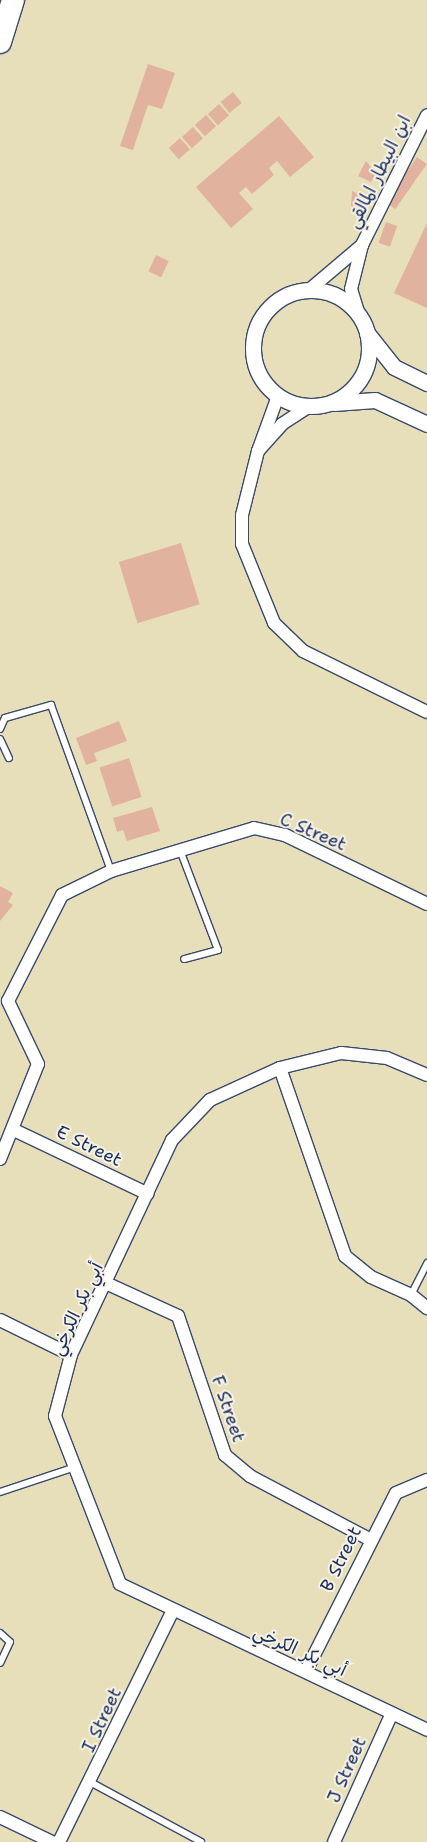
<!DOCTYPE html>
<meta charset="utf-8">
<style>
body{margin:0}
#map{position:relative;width:427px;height:1842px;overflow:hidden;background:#e7dfb9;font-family:"Shantell Sans","Playpen Sans Arabic",sans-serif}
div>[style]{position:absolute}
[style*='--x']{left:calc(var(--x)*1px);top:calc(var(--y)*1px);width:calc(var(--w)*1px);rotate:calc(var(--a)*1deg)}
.building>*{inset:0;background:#e1b39e;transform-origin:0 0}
.roads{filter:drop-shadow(1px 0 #3a496c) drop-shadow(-1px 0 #3a496c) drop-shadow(0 1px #3a496c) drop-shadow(0 -1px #3a496c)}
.service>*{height:6px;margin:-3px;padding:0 3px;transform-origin:3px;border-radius:3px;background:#fff}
.minor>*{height:12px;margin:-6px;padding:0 6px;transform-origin:6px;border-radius:6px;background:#fff}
.tertiary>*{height:15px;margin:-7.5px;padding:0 7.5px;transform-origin:7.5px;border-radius:7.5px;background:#fff}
.tertiary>.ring{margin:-7.5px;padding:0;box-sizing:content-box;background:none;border:15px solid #fff;border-radius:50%}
.motorway>*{height:22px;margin:-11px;padding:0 11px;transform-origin:11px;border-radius:11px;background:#fff}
span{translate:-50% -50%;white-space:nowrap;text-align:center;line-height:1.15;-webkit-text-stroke:4px #f7f3e8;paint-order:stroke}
.street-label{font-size:18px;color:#1b2f5e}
</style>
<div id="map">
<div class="building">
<i style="clip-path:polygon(148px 64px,175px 73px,162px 109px,148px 105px,133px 150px,120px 146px)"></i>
<i style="left:233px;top:92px;width:14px;height:16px;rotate:51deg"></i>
<i style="left:219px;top:104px;width:15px;height:15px;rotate:48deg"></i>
<i style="left:206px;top:115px;width:15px;height:15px;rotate:48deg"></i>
<i style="clip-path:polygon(279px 116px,314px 157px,290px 177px,277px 161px,269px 168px,274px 175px,252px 194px,246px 187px,239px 193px,253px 209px,231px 228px,196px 187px)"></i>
<i style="left:193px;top:127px;width:15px;height:15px;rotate:48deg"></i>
<i style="left:180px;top:138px;width:15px;height:15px;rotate:48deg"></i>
<i style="left:417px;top:157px;width:12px;height:55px;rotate:35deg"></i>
<i style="clip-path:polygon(366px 161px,376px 173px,371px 182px,358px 176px)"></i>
<i style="clip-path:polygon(352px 191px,364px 197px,358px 210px,351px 206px)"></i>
<i style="left:386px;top:222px;width:12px;height:22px;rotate:20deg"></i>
<i style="clip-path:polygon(427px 223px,427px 308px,394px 293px)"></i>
<i style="left:156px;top:255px;width:14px;height:18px;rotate:25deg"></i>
<i style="left:181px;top:543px;width:64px;height:65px;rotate:73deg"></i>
<i style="clip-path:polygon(119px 721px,127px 741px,94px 753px,97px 761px,86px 765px,76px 738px)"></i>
<i style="left:129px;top:758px;width:41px;height:31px;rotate:72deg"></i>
<i style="clip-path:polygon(152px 807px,160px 831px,127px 841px,123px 830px,117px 832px,113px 818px)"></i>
<i style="clip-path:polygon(0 886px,13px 893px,8px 902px,13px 905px,0 921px)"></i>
</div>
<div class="roads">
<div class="service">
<i style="--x:0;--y:729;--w:12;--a:-66"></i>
<i style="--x:5;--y:718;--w:48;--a:-15.8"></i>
<i style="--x:51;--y:705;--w:177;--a:70.1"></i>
<i style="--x:0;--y:739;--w:21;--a:65"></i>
<i style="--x:180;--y:850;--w:107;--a:69.2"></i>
<i style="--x:218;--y:950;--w:35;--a:165"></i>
<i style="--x:411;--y:1295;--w:36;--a:-63"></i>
<i style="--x:0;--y:1492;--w:76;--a:-18.4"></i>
<i style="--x:0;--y:1633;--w:13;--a:42"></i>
<i style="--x:10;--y:1642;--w:23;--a:115"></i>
<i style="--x:92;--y:1783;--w:124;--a:28.4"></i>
</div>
<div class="minor">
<i style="--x:362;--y:245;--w:145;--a:-63.4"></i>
<i style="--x:309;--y:290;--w:70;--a:-40.3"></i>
<i style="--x:362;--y:245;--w:45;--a:104"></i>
<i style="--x:351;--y:289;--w:27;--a:73"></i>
<i style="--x:278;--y:396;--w:59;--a:110"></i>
<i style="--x:258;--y:451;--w:36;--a:-48"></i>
<i style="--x:282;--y:424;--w:33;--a:-33"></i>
<i style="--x:258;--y:451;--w:66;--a:104"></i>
<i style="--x:242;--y:515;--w:29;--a:90"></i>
<i style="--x:242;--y:544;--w:85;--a:67.9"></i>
<i style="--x:274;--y:623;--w:40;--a:44"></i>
<i style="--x:303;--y:651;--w:138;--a:26.2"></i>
<i style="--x:280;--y:1068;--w:199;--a:70.9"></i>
<i style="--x:345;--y:1256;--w:33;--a:39"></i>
<i style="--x:371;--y:1277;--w:44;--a:24.2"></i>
<i style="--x:411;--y:1295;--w:21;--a:39"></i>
<i style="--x:427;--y:1075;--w:43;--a:-157"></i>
<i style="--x:387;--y:1058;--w:46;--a:-173.8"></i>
<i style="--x:341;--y:1053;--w:63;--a:166.2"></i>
<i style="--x:280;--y:1068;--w:77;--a:155.4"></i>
<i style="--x:210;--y:1100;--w:55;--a:133.5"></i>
<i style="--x:172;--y:1140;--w:238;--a:115.2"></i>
<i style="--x:71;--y:1355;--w:63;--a:104.7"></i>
<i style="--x:55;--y:1416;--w:180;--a:68.8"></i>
<i style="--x:120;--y:1584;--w:340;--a:25.4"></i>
<i style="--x:14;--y:1130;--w:148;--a:25.5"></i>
<i style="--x:0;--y:1159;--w:102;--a:-68.2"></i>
<i style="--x:38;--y:1064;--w:70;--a:-115.5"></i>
<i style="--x:8;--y:1001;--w:119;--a:-63"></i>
<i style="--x:62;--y:895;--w:55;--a:-26.1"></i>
<i style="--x:111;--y:871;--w:149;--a:-16.7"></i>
<i style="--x:254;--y:828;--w:32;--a:13"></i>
<i style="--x:285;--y:835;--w:158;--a:25.9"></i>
<i style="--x:108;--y:1284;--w:77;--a:24.6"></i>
<i style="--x:178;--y:1316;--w:147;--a:71.3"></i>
<i style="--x:225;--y:1455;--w:33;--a:40"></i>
<i style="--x:250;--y:1476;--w:135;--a:27.9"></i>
<i style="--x:0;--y:1320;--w:79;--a:26.2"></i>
<i style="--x:306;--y:1671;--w:199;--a:-63.2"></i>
<i style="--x:396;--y:1493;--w:34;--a:-23"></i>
<i style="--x:0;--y:1817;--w:58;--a:25.7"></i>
<i style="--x:59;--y:1842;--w:256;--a:-63.8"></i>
<i style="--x:334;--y:1842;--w:141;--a:-65.8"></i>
</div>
<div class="tertiary">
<i class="ring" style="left:253px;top:290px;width:101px;height:101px"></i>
<i style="--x:367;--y:333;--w:43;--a:51.5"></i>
<i style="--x:394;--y:367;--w:37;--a:26"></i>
<i style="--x:334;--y:403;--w:41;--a:-4.2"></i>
<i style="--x:375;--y:400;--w:57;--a:24.8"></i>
</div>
<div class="motorway">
<i style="--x:0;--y:42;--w:44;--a:-72.8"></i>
</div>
</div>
<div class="street-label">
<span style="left:379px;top:172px;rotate:-64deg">ابن البيطار المالقي</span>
<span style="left:313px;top:832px;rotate:23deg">C Street</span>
<span style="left:89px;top:1146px;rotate:26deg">E Street</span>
<span style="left:77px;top:1309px;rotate:-65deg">أبي بكر الكرخي</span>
<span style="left:228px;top:1409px;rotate:71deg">F Street</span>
<span style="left:341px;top:1559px;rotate:-64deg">B Street</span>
<span style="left:300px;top:1651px;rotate:24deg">أبي بكر الكرخي</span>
<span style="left:102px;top:1720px;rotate:-65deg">I Street</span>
<span style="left:347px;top:1770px;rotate:-66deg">J Street</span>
</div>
</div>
